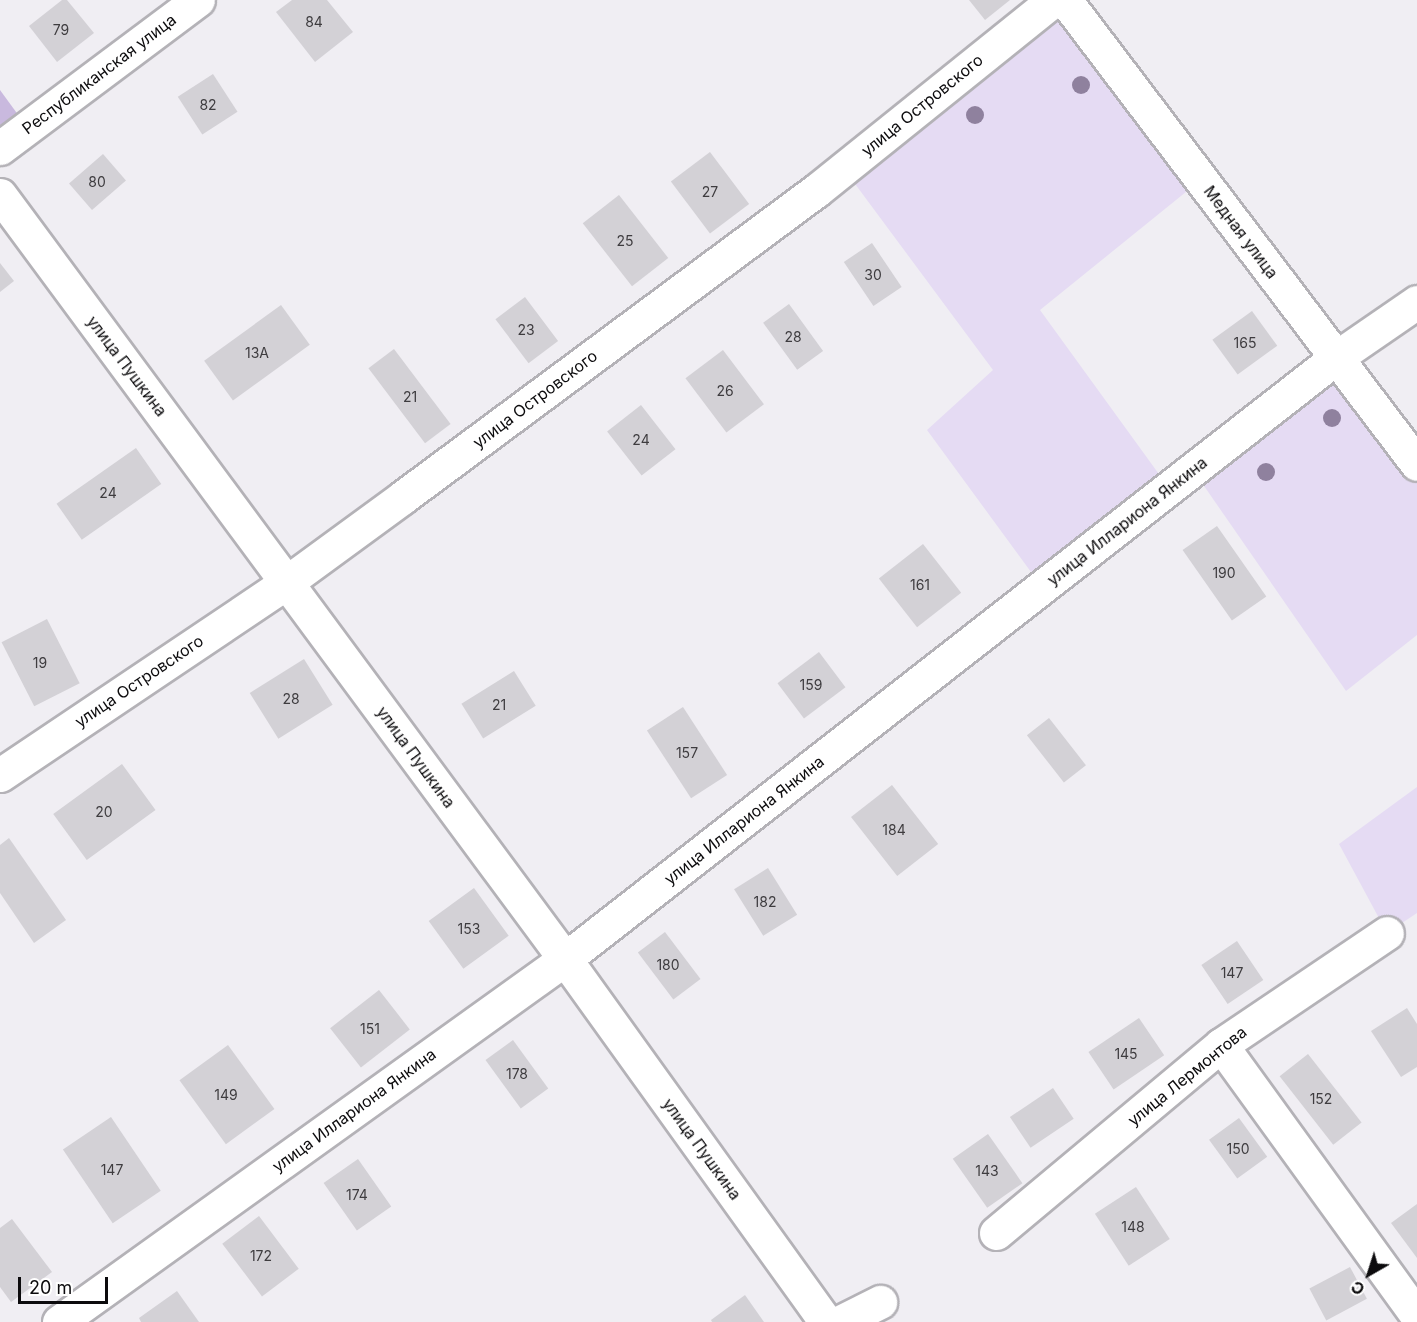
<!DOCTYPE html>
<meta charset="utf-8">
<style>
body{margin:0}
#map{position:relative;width:1417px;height:1322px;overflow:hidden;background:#f0eef3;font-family:Inter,sans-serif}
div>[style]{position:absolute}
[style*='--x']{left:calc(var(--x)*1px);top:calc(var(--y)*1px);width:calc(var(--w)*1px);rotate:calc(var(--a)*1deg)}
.green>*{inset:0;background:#e5dbf3}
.forest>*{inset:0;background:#c9b9de}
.building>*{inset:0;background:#d3d1d6;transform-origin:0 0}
.roads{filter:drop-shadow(2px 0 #b4b2b7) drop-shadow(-2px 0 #b4b2b7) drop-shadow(0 2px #b4b2b7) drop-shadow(0 -2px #b4b2b7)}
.minor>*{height:33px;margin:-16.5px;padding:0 16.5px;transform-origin:16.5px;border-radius:16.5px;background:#fff}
.trees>*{width:18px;height:18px;margin:-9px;border-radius:50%;background:#8f819e}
span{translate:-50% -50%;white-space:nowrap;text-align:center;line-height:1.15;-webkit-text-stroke:4.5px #fff;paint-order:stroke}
.number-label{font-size:14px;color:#3e3c3f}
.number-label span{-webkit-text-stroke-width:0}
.street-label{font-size:16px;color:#0c0b0d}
.north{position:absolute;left:1339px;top:1244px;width:60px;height:60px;-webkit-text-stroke:4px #fff;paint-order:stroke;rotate:219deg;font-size:16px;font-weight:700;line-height:24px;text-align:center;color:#0c0b0d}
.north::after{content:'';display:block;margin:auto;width:21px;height:27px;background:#0c0b0d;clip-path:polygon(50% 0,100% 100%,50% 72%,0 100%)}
.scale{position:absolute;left:18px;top:1277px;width:90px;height:27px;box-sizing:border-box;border:3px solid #0c0b0d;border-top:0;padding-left:8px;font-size:18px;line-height:21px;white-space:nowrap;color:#0c0b0d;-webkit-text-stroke:4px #fff;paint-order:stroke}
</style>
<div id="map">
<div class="green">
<i style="clip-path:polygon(1053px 0,1202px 179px,1040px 310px,1169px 488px,1042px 587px,927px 430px,993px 370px,844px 169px)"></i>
<i style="clip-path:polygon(1337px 357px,1417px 464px,1417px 635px,1346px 691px,1193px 470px)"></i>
<i style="clip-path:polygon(1417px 787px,1417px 913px,1387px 933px,1339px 844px)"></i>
</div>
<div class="forest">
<i style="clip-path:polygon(0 90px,27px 127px,0 148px)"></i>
</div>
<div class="building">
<i style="clip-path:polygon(62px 0,67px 0,94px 33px,57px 62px,29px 26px)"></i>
<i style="clip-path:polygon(292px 0,327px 0,353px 32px,315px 62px,276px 12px)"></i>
<i style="clip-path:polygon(969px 0,1010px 0,985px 20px)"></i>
<i style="left:213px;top:74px;width:45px;height:42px;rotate:57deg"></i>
<i style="left:710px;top:152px;width:65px;height:49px;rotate:53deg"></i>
<i style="left:103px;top:154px;width:35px;height:45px;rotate:49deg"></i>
<i style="left:619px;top:195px;width:80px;height:46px;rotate:52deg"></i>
<i style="left:872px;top:243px;width:53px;height:34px;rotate:56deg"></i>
<i style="clip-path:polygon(0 263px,14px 281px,0 292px)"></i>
<i style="left:525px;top:297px;width:55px;height:37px;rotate:53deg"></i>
<i style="left:789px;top:304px;width:58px;height:32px;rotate:54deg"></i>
<i style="left:281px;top:305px;width:49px;height:95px;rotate:54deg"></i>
<i style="left:1252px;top:311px;width:43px;height:49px;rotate:54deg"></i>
<i style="left:394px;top:349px;width:94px;height:32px;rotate:53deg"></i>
<i style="left:723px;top:350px;width:68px;height:47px;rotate:53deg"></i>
<i style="left:641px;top:405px;width:56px;height:43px;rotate:52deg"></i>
<i style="left:136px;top:448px;width:44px;height:97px;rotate:55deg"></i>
<i style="left:1217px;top:526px;width:86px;height:42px;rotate:55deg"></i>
<i style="left:923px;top:544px;width:62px;height:56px;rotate:52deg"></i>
<i style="left:47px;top:619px;width:72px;height:51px;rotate:63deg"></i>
<i style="left:819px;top:652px;width:44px;height:52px;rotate:53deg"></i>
<i style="left:304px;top:659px;width:54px;height:64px;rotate:58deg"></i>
<i style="left:514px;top:671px;width:41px;height:62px;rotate:58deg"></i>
<i style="left:683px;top:707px;width:81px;height:43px;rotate:57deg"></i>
<i style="left:1049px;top:718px;width:60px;height:28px;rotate:52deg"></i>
<i style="left:122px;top:764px;width:57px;height:85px;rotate:54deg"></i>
<i style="left:892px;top:785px;width:75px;height:52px;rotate:52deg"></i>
<i style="clip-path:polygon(9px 838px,66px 920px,34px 943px,0 893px,0 845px)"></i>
<i style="left:768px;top:868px;width:55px;height:40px;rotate:58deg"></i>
<i style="left:474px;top:888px;width:59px;height:56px;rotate:54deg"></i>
<i style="left:665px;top:932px;width:59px;height:34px;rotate:53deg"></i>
<i style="left:1237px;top:941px;width:47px;height:43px;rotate:56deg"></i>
<i style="left:379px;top:990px;width:50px;height:62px;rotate:52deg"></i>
<i style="clip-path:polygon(1407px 1008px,1417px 1024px,1417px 1067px,1401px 1077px,1371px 1031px)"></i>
<i style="left:1139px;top:1018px;width:45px;height:61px;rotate:56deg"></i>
<i style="left:513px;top:1040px;width:60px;height:34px;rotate:54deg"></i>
<i style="left:228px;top:1045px;width:79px;height:60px;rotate:54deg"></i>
<i style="left:1308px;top:1054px;width:87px;height:36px;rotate:52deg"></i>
<i style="left:1053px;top:1088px;width:37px;height:52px;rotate:56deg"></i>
<i style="left:111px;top:1117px;width:89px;height:58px;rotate:56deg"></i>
<i style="left:1239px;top:1118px;width:48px;height:37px;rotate:54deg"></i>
<i style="left:988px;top:1134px;width:60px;height:43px;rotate:55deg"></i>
<i style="left:358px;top:1159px;width:58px;height:42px;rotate:55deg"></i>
<i style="left:1136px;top:1187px;width:62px;height:49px;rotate:57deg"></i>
<i style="clip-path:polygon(1417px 1204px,1417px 1258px,1391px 1223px)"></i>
<i style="left:259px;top:1216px;width:66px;height:46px;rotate:53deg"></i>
<i style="clip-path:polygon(12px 1219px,52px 1272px,11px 1302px,0 1287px,0 1228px)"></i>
<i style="left:1350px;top:1267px;width:36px;height:46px;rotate:62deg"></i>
<i style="clip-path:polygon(177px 1291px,199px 1322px,141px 1322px,139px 1318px)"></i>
<i style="clip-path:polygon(745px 1295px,764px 1322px,712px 1322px,711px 1320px)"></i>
</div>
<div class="roads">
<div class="minor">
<i style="--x:1065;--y:0;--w:582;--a:52.82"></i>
<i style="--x:0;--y:148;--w:247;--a:-36.8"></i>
<i style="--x:0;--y:195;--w:950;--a:53.52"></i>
<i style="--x:565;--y:959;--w:447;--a:54.3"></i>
<i style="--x:0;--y:775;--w:346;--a:-33.9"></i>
<i style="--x:287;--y:582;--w:144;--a:-36.2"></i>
<i style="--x:403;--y:497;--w:515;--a:-36.56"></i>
<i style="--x:817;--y:190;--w:303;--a:-38.8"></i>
<i style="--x:1221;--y:1045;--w:334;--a:54.1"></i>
<i style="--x:996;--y:1233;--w:293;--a:-39.9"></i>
<i style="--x:1221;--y:1045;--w:200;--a:-34"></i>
<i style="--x:59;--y:1322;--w:623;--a:-35.66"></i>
<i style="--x:565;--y:959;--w:979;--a:-37.95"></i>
<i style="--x:1337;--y:357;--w:97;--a:-34.5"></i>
<i style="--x:840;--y:1322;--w:45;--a:-26.6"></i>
</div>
</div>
<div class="trees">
<i style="left:1081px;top:85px"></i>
<i style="left:975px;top:115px"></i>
<i style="left:1332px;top:418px"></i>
<i style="left:1266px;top:472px"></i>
</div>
<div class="number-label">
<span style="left:314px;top:22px">84</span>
<span style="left:61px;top:30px">79</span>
<span style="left:208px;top:105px">82</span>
<span style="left:97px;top:182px">80</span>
<span style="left:710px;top:192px">27</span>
<span style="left:625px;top:241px">25</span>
<span style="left:873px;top:275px">30</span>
<span style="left:526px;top:330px">23</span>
<span style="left:793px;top:337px">28</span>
<span style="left:1245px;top:343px">165</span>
<span style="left:257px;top:353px">13А</span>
<span style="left:725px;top:391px">26</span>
<span style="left:410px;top:397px">21</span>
<span style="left:641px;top:440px">24</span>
<span style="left:108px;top:493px">24</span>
<span style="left:1224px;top:573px">190</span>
<span style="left:920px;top:585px">161</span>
<span style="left:40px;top:663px">19</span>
<span style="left:811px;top:685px">159</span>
<span style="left:291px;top:699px">28</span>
<span style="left:499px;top:705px">21</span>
<span style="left:687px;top:753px">157</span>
<span style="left:104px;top:812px">20</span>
<span style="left:894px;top:830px">184</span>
<span style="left:765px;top:902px">182</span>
<span style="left:469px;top:929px">153</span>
<span style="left:668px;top:965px">180</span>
<span style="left:1232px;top:973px">147</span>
<span style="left:370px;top:1029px">151</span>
<span style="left:1126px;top:1054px">145</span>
<span style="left:517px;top:1074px">178</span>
<span style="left:226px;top:1095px">149</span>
<span style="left:1321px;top:1099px">152</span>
<span style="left:1238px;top:1149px">150</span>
<span style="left:112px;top:1170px">147</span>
<span style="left:987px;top:1171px">143</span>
<span style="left:357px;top:1195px">174</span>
<span style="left:1133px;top:1227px">148</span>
<span style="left:261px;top:1256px">172</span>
</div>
<div class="street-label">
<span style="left:99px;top:74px;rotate:-37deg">Республиканская улица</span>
<span style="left:922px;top:105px;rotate:-39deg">улица Островского</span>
<span style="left:1241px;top:232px;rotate:53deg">Медная улица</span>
<span style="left:127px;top:366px;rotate:53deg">улица Пушкина</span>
<span style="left:535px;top:399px;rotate:-37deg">улица Островского</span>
<span style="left:1127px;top:521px;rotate:-38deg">улица Иллариона Янкина</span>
<span style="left:139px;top:681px;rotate:-34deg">улица Островского</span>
<span style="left:416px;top:757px;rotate:54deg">улица Пушкина</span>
<span style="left:744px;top:820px;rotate:-38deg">улица Иллариона Янкина</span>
<span style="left:1187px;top:1076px;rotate:-39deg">улица Лермонтова</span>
<span style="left:354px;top:1110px;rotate:-36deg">улица Иллариона Янкина</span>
<span style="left:702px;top:1149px;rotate:54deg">улица Пушкина</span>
</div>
<div class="north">С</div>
<div class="scale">20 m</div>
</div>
